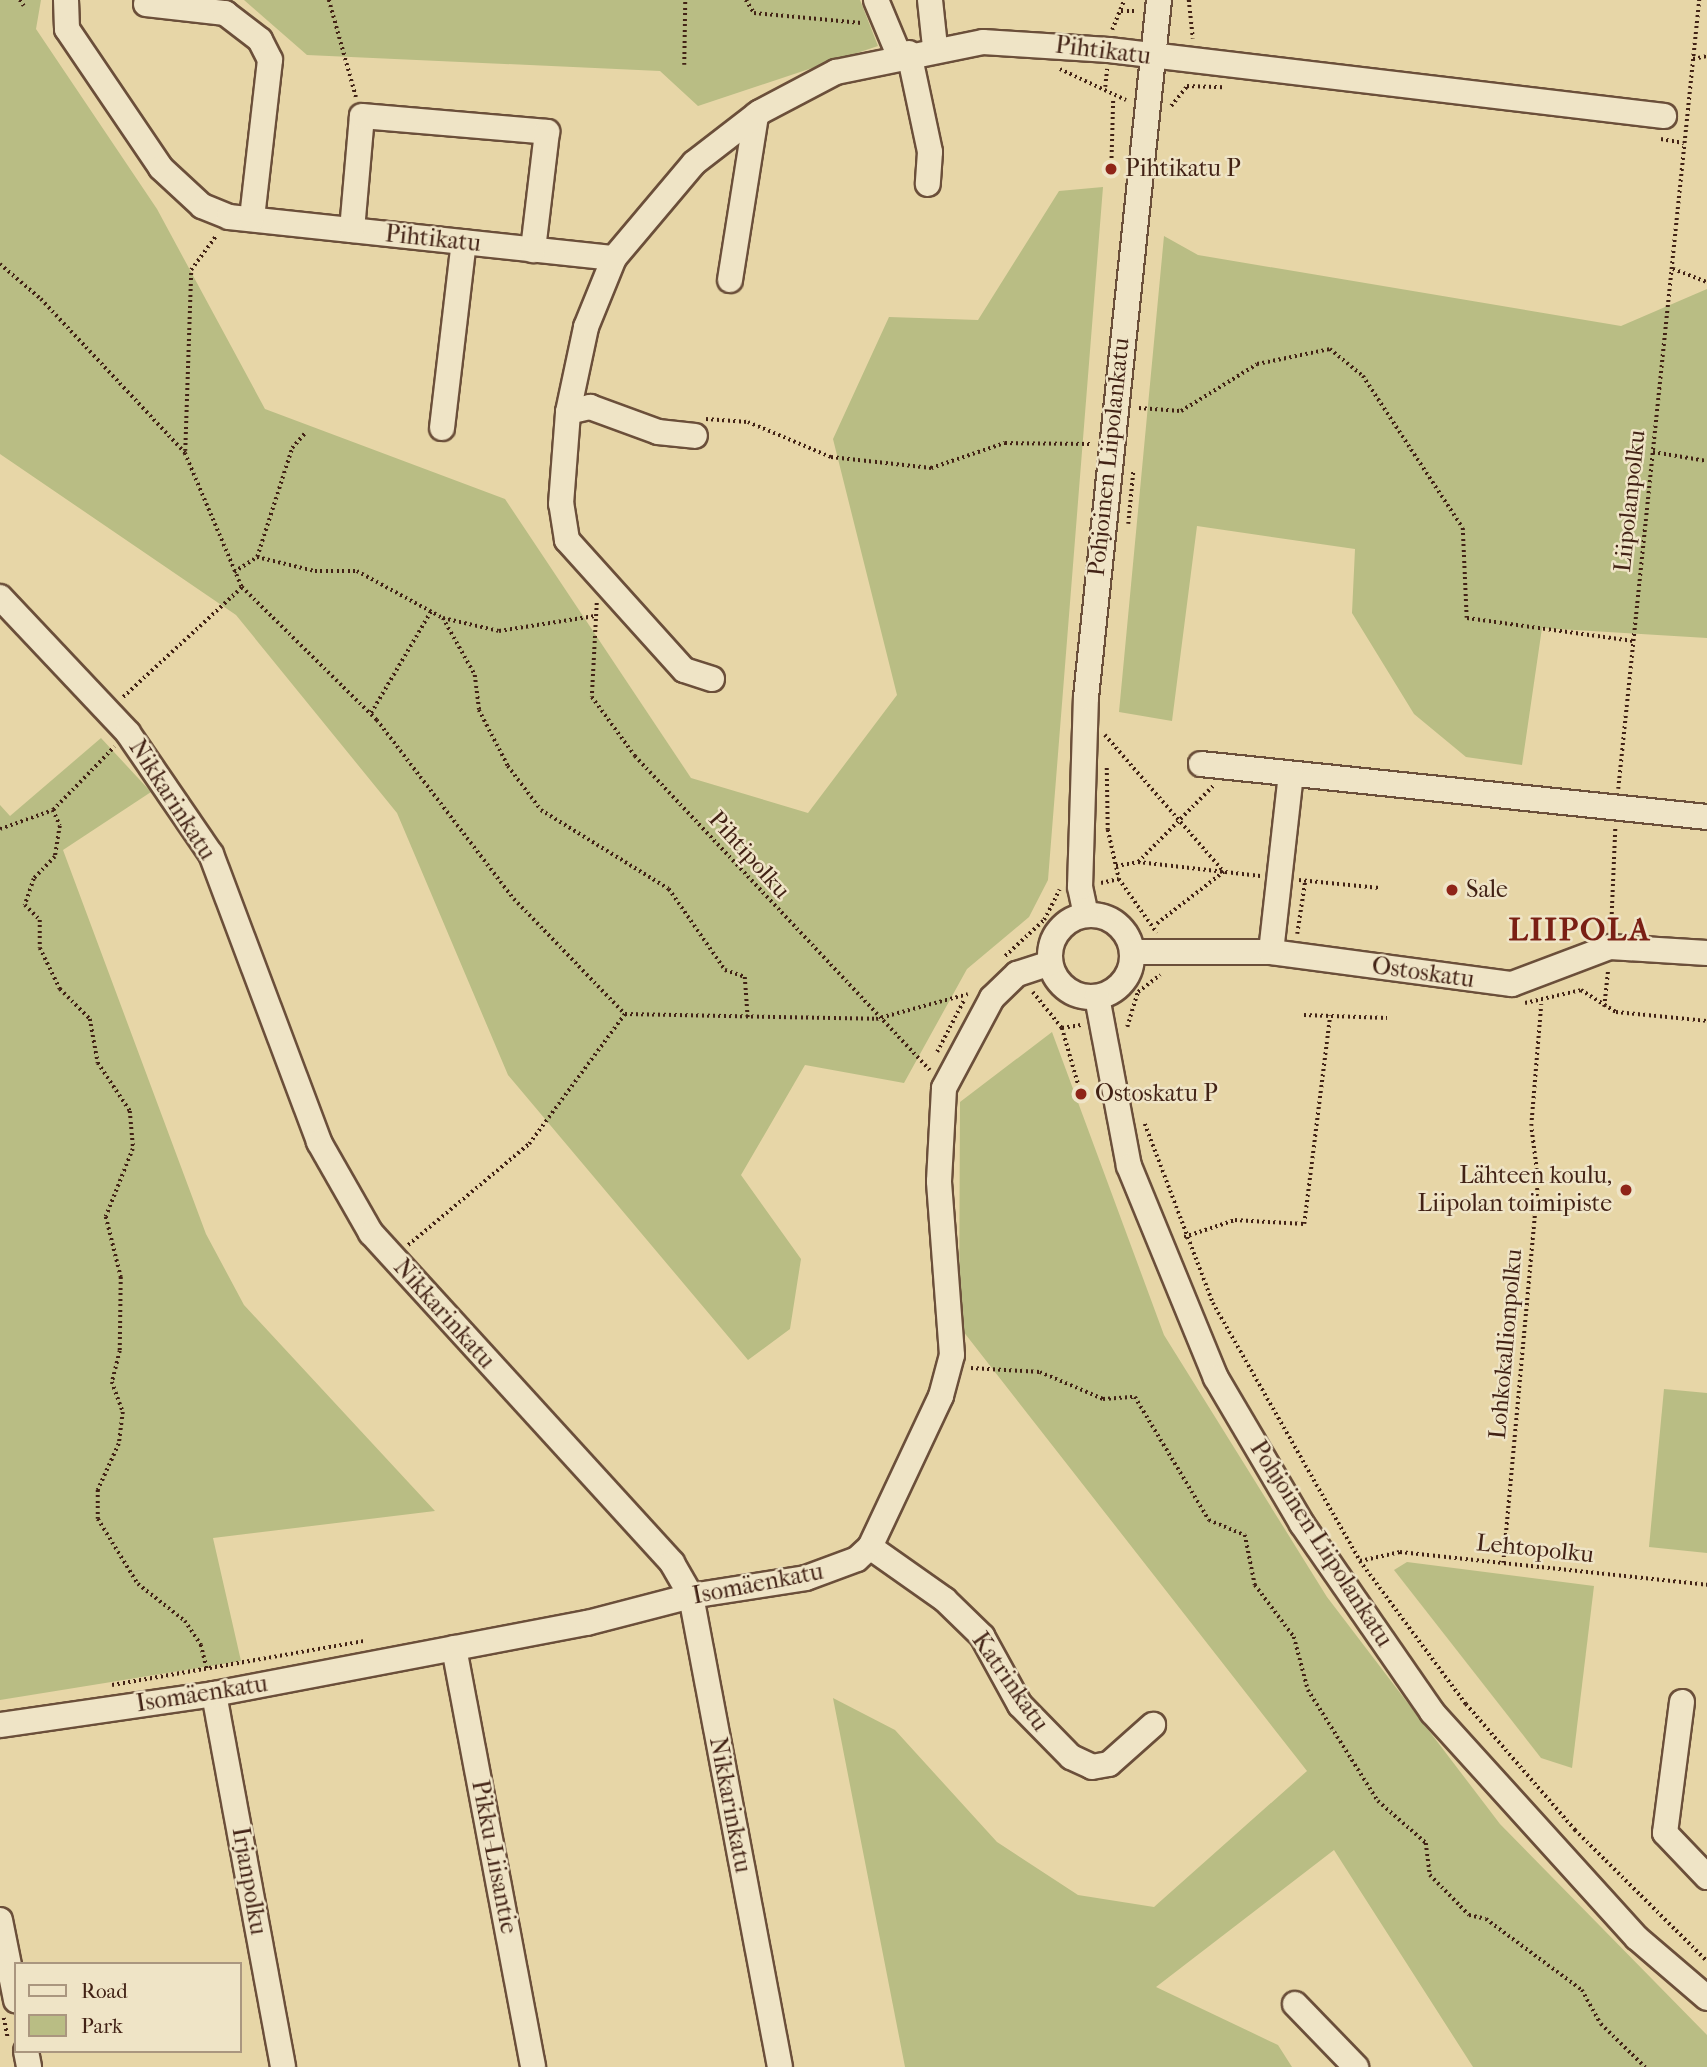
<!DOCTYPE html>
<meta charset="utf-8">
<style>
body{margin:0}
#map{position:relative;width:1707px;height:2067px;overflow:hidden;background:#e7d6a7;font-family:"IM FELL French Canon",serif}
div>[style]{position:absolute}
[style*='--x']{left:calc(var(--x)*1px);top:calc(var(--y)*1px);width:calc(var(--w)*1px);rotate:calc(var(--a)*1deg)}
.green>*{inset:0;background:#b9bd84}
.path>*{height:3.5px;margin-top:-1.75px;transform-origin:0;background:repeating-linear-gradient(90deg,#422215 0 2px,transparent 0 5.5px)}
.roads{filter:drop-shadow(2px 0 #6b4f3a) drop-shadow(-2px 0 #6b4f3a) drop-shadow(0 2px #6b4f3a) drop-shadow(0 -2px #6b4f3a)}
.minor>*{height:24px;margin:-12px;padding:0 12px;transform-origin:12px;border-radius:12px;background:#efe4c6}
.minor>.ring{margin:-12px;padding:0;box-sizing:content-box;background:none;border:24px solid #efe4c6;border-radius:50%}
.dots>*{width:19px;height:19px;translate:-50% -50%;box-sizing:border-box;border:4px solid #efe4c6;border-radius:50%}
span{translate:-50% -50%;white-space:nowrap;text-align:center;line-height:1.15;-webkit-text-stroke:5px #efe4c6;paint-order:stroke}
.street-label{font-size:24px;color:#422215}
.poi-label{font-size:24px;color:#422215}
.left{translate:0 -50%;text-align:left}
.right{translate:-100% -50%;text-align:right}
.district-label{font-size:32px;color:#7a1f14;font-weight:700;letter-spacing:2px}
.legend{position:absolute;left:14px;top:1962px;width:228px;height:91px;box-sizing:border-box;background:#efe4c6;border:2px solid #aa967f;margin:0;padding:9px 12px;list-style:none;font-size:21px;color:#422215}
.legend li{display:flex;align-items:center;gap:14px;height:35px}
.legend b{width:35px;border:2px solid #aa967f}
</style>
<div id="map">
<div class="green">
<i style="clip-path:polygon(0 0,41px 0,36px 29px,157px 209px,265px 409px,505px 499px,691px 778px,808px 813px,897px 695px,833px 439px,889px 317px,978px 320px,1059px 191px,1103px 187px,1048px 880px,1029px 917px,967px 969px,904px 1083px,805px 1065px,741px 1175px,801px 1259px,790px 1329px,748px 1360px,508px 1075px,397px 813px,236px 615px,0 454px)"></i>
<i style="clip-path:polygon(244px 0,860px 0,878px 46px,698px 106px,660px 71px,307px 55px)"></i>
<i style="clip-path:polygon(1164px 236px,1198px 255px,1621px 326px,1707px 289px,1707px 638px,1542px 628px,1522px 765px,1466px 757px,1414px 714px,1352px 613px,1355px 549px,1197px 526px,1172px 721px,1119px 712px)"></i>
<i style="clip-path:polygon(101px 738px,151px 792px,63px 850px,206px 1234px,244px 1305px,435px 1511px,213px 1538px,241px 1661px,0 1700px,0 805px,10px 816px)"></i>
<i style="clip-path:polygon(1052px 1032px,1164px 1335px,1327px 1597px,1500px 1824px,1707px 2035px,1707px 2067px,1473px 2067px,1334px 1850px,1156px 1987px,1278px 2045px,1292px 2067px,905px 2067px,833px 1698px,895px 1730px,997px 1842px,1078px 1895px,1154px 1907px,1307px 1771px,959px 1326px,960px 1102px)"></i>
<i style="clip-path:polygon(1664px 1389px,1707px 1393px,1707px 1553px,1649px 1547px)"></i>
<i style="clip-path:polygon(1407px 1562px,1594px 1586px,1572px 1768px,1541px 1758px,1394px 1570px)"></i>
</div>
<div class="path">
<i style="--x:20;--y:0;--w:7;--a:56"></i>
<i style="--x:329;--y:0;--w:101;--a:74.4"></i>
<i style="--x:746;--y:0;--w:15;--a:58"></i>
<i style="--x:754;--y:13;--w:108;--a:5.3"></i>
<i style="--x:1189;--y:0;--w:39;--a:84"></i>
<i style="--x:1121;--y:11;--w:15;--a:0"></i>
<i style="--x:1112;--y:30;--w:32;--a:-68"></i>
<i style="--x:1693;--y:59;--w:14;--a:-12"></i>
<i style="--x:684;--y:65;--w:65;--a:-89.1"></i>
<i style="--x:1060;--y:69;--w:73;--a:25.2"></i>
<i style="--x:1105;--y:87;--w:18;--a:-84"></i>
<i style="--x:1171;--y:106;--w:26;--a:-51"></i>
<i style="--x:1187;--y:86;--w:36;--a:2"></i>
<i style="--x:1661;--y:139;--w:23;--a:10"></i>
<i style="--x:1111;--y:169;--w:70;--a:-88.4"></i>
<i style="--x:0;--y:264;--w:54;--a:40.5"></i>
<i style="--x:41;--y:299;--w:211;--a:46.9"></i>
<i style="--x:185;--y:453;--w:146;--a:67"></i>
<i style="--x:242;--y:587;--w:190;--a:44.6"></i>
<i style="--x:377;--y:720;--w:225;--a:52.6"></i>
<i style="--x:514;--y:899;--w:160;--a:46"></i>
<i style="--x:625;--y:1014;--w:251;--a:1.1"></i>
<i style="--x:876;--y:1019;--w:95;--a:-15.2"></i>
<i style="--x:1673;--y:269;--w:36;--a:21"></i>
<i style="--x:1139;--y:408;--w:42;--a:4.1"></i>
<i style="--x:1181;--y:411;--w:89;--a:-31.7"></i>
<i style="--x:1257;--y:364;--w:75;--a:-11.6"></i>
<i style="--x:1330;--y:349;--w:43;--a:39.3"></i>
<i style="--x:1363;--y:376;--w:182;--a:56.7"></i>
<i style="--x:1463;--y:528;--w:90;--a:87.5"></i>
<i style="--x:1467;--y:618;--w:168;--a:7.9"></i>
<i style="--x:706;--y:419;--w:42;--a:4.1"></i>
<i style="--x:748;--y:422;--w:90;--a:22.9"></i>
<i style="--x:831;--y:457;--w:101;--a:6.3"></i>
<i style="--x:931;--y:468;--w:78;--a:-18.7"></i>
<i style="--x:1005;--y:443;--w:86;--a:0.7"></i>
<i style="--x:185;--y:451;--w:181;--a:-88.1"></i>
<i style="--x:191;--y:270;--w:42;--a:-53.7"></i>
<i style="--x:1653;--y:452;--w:55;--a:9.5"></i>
<i style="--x:1128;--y:524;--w:52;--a:-84.5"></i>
<i style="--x:257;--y:557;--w:114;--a:-72.2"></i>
<i style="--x:292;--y:448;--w:21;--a:-49"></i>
<i style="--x:234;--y:572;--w:27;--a:-33"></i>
<i style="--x:257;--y:557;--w:60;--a:13.6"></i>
<i style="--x:315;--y:571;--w:42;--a:0"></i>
<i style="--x:357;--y:571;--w:98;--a:28.7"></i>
<i style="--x:443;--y:618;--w:57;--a:13.1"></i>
<i style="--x:499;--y:631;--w:97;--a:-8.9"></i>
<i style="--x:597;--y:603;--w:94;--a:93"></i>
<i style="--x:592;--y:697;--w:73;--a:53.9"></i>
<i style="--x:635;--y:756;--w:431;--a:46.8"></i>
<i style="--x:443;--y:618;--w:65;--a:60.7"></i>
<i style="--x:475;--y:675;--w:35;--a:83"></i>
<i style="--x:479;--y:710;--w:63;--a:62.6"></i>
<i style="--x:508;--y:766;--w:55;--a:53.1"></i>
<i style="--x:541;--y:810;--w:150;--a:31.7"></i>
<i style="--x:669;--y:889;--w:98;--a:55.3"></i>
<i style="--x:725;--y:970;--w:21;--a:19"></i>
<i style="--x:745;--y:977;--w:42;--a:85.9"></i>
<i style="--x:123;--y:697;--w:161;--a:-42.7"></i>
<i style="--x:371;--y:713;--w:118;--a:-59.5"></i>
<i style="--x:1105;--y:735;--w:181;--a:49"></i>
<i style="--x:1224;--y:872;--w:85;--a:142.2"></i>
<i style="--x:1107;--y:768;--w:62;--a:89.1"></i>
<i style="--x:1108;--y:830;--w:50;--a:77.3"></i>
<i style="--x:1119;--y:879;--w:66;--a:54.9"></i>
<i style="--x:1618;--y:789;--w:793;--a:-84.14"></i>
<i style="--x:53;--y:810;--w:17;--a:66"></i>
<i style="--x:60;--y:826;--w:31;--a:99"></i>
<i style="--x:55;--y:857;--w:30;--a:134"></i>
<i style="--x:34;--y:879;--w:28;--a:109"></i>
<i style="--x:25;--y:905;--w:21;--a:45"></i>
<i style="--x:40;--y:920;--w:28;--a:90"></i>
<i style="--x:40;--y:948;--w:46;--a:64"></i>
<i style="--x:60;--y:989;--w:42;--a:45"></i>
<i style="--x:90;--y:1019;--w:45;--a:79.7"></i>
<i style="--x:98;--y:1063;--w:58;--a:56.3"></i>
<i style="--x:130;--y:1111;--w:38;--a:85"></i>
<i style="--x:133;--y:1149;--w:73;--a:111.7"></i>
<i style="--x:106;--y:1217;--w:62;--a:76"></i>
<i style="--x:121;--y:1277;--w:74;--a:90.8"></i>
<i style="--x:120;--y:1351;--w:32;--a:104"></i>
<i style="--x:112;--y:1382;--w:32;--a:70"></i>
<i style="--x:123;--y:1412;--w:32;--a:97"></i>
<i style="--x:119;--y:1444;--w:51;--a:114.5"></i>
<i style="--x:98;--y:1490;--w:29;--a:90"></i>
<i style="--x:98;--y:1519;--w:76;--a:58.4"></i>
<i style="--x:138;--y:1584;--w:60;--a:38.2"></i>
<i style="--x:185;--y:1621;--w:29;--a:56"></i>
<i style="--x:201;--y:1645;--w:25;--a:76"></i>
<i style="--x:0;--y:829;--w:56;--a:-19.7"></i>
<i style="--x:53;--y:810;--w:88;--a:-45.9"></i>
<i style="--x:1138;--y:862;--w:107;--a:-45.4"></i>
<i style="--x:1116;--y:866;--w:22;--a:-10"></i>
<i style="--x:1138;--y:862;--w:123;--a:6.5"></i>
<i style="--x:1299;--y:880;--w:81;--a:5.6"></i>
<i style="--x:1101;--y:883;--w:18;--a:-13"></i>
<i style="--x:1611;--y:925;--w:97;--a:-87.6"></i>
<i style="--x:1297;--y:934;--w:54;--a:-81.4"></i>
<i style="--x:1005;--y:956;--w:53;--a:-42.7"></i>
<i style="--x:1044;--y:920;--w:34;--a:-63"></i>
<i style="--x:1033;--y:992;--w:46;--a:51.1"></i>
<i style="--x:1062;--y:1028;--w:19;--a:-9"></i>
<i style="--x:1525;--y:1003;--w:57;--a:-13.1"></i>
<i style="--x:1581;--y:990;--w:41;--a:32.2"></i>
<i style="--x:1616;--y:1012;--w:91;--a:5.6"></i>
<i style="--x:1604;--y:1007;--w:36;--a:-84"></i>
<i style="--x:1304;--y:1015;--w:83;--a:2.1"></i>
<i style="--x:1127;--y:1027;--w:37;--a:-73"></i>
<i style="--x:1138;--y:992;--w:28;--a:-38"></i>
<i style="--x:1062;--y:1028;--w:69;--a:73.9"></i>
<i style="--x:937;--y:1052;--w:59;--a:-62.6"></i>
<i style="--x:1145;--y:1124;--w:191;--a:69.2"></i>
<i style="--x:1213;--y:1303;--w:297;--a:60.3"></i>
<i style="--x:1360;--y:1561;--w:178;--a:53.5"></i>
<i style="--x:1466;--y:1704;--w:167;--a:49.1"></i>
<i style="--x:1575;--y:1830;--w:186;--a:44.8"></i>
<i style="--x:1184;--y:1237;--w:54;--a:-18.4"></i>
<i style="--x:1235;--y:1220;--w:69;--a:3.3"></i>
<i style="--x:1304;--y:1224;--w:210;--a:-82.9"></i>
<i style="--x:408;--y:1245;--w:158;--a:-39.9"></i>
<i style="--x:529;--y:1144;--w:162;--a:-53.6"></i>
<i style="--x:971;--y:1368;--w:69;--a:3.3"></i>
<i style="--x:1040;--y:1372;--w:69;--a:23.2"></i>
<i style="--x:1103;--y:1399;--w:32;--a:-4"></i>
<i style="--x:1135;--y:1397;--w:144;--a:59"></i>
<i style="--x:1209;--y:1520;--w:39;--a:23"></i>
<i style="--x:1245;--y:1535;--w:51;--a:78.7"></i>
<i style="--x:1255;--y:1585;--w:65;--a:53.1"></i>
<i style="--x:1294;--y:1637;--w:55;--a:75.2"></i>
<i style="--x:1308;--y:1690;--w:131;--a:57.8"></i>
<i style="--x:1378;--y:1801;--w:64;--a:41.2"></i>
<i style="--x:1426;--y:1843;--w:32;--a:83"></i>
<i style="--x:1430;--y:1875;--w:56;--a:45.7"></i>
<i style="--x:1469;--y:1915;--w:17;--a:13"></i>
<i style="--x:1486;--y:1919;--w:119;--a:36.5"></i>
<i style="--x:1582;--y:1990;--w:39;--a:61"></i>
<i style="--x:1601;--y:2024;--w:62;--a:44.3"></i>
<i style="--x:1360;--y:1561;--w:41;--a:-12.7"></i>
<i style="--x:1400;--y:1552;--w:309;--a:6.1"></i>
<i style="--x:1503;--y:1563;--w:384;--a:-84.8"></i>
<i style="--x:1538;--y:1181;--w:55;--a:-97.3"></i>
<i style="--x:1531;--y:1126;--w:122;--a:-85.3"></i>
<i style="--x:112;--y:1685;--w:255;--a:-9.9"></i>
<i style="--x:4;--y:2018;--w:20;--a:79"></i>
</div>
<div class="roads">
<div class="minor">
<i style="--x:66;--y:0;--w:29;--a:88"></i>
<i style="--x:67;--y:29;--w:168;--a:55.9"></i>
<i style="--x:161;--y:168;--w:56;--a:42.8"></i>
<i style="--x:202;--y:206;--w:29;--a:22"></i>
<i style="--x:229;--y:217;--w:387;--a:6.1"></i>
<i style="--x:876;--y:0;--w:60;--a:67.3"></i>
<i style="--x:930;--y:0;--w:47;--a:83.9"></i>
<i style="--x:146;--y:4;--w:80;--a:6.5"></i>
<i style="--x:225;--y:13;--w:44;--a:37.6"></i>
<i style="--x:260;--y:40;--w:22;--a:63"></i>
<i style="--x:270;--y:60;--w:160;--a:96.5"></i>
<i style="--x:909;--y:53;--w:101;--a:78"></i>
<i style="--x:930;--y:152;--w:32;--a:94"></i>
<i style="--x:352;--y:230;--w:114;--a:-85"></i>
<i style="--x:362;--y:116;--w:186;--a:4.9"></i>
<i style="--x:547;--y:132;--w:119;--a:96.8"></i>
<i style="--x:730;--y:280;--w:167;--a:-81"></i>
<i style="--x:568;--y:412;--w:23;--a:-13"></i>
<i style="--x:590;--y:407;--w:72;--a:20.2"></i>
<i style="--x:658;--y:432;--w:37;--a:6"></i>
<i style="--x:442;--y:428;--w:187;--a:-83.3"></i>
<i style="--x:0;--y:597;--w:187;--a:46.7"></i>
<i style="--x:128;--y:733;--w:147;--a:55.6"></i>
<i style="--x:211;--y:854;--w:308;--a:69.4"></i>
<i style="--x:319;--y:1142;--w:105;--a:60.3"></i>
<i style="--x:371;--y:1233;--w:447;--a:47.6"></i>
<i style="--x:672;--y:1563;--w:38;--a:60"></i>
<i style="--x:691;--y:1596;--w:479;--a:79.3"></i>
<i style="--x:712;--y:679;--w:29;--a:-162"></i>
<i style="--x:684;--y:670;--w:175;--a:-132"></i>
<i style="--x:567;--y:540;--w:36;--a:-99"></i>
<i style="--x:561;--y:504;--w:92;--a:-85.6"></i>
<i style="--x:568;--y:412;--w:87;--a:-78"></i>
<i style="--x:586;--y:327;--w:74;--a:-67.9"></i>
<i style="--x:614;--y:258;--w:124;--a:-49.9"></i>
<i style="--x:694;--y:163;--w:83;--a:-37.7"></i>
<i style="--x:760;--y:112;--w:86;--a:-27.8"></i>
<i style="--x:836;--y:72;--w:150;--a:-11.5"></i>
<i style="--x:983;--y:42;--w:126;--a:3.6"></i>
<i style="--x:1109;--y:50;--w:559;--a:6.78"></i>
<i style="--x:1201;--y:764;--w:509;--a:5.98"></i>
<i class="ring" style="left:1050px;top:915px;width:58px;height:58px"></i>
<i style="--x:1086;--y:915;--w:29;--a:-102"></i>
<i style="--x:1080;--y:887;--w:190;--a:-88.2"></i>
<i style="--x:1086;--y:697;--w:701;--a:-84.02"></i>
<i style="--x:1133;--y:952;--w:138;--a:0"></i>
<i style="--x:1271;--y:952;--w:243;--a:7.6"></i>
<i style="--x:1512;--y:984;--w:105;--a:-20.7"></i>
<i style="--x:1610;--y:947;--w:97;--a:3.5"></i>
<i style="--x:1271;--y:952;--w:179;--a:-83.6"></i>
<i style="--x:1097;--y:997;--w:172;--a:79.3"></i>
<i style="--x:1129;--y:1166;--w:229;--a:67.7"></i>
<i style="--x:1216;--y:1378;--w:169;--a:59.5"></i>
<i style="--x:1302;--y:1524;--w:229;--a:55.3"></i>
<i style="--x:1432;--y:1712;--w:305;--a:47.8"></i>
<i style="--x:1637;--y:1938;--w:92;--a:40.6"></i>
<i style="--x:870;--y:1547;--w:92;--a:35.2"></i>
<i style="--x:945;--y:1600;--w:52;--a:44.2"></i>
<i style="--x:982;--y:1636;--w:79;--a:61.2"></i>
<i style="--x:1020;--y:1705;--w:73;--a:45.6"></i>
<i style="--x:1071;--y:1757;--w:23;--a:25"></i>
<i style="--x:1092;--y:1767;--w:17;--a:-10"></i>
<i style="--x:1109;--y:1764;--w:59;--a:-41.6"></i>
<i style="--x:454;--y:1648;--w:426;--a:79.3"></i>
<i style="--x:214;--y:1694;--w:379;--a:79.5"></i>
<i style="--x:1682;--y:1702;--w:132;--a:97.4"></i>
<i style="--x:1665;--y:1833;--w:61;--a:46.3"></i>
<i style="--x:0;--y:1725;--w:216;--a:-8.2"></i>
<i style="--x:214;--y:1694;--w:380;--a:-10.8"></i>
<i style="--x:587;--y:1623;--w:107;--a:-14.6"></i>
<i style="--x:691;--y:1596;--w:116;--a:-8.9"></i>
<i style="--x:806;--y:1578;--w:54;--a:-20.4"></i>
<i style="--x:857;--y:1559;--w:18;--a:-43"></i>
<i style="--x:870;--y:1547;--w:167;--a:-64.8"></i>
<i style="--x:941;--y:1396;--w:42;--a:-75"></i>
<i style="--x:952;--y:1355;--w:174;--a:-94.3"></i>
<i style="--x:939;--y:1181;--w:93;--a:-86.9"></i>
<i style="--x:944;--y:1088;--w:102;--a:-61.9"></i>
<i style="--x:992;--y:998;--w:35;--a:-44"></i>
<i style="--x:1017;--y:974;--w:35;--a:-18"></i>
<i style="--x:0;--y:1920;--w:82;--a:78.7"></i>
<i style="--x:1295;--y:2004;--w:88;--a:45.9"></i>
<i style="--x:26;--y:2051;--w:16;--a:79"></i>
</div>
</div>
<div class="dots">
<i style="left:1111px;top:169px;background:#8f2418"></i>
<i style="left:1452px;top:890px;background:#8f2418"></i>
<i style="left:1081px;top:1094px;background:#8f2418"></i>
<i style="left:1626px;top:1190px;background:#8f2418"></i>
</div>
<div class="street-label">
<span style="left:1103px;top:51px;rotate:7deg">Pihtikatu</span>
<span style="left:433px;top:239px;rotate:6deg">Pihtikatu</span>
<span style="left:1109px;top:457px;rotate:-84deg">Pohjoinen Liipolankatu</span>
<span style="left:1630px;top:501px;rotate:-84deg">Liipolanpolku</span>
<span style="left:172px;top:800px;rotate:57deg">Nikkarinkatu</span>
<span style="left:749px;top:855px;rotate:48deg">Pihtipolku</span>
<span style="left:1423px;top:973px;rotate:8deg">Ostoskatu</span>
<span style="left:444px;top:1314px;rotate:48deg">Nikkarinkatu</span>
<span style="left:1506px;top:1344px;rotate:-85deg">Lohkokallionpolku</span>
<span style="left:1321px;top:1544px;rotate:57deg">Pohjoinen Liipolankatu</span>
<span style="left:1535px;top:1549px;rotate:6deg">Lehtopolku</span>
<span style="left:758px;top:1584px;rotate:-11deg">Isomäenkatu</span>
<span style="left:1010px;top:1682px;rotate:55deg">Katrinkatu</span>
<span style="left:202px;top:1694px;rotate:-9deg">Isomäenkatu</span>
<span style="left:730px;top:1805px;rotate:79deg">Nikkarinkatu</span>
<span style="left:494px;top:1857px;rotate:79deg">Pikku-Liisantie</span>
<span style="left:249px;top:1881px;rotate:80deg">Irjanpolku</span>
</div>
<div class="poi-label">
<span class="left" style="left:1125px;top:169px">Pihtikatu P</span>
<span class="left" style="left:1466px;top:890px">Sale</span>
<span class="left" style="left:1095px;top:1094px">Ostoskatu P</span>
<span class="right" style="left:1612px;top:1190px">Lähteen koulu,<br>Liipolan toimipiste</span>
</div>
<div class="district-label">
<span style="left:1580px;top:930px">LIIPOLA</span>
</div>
<ul class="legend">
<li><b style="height:9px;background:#efe4c6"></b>Road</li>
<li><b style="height:19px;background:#b9bd84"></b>Park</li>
</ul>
</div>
